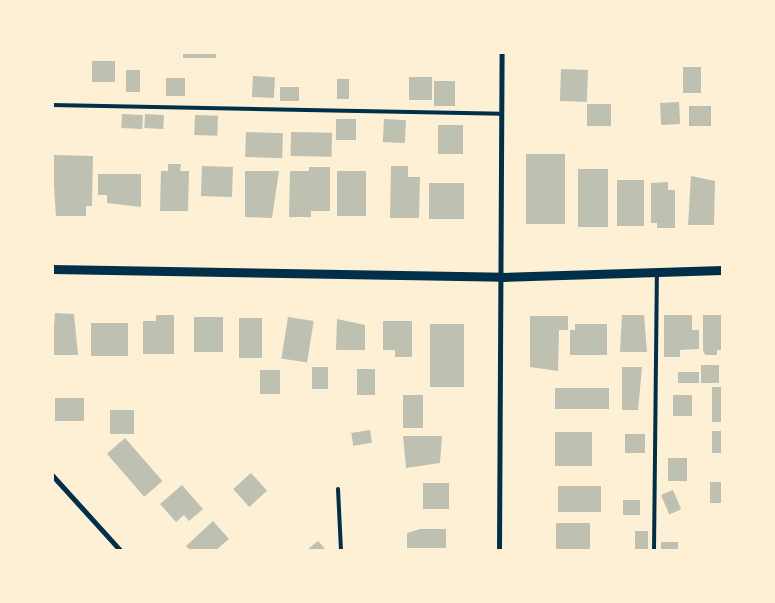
<!DOCTYPE html>
<style>
body{margin:0}
#map{position:relative;width:775px;height:603px;overflow:hidden;background:#fdf0d5;font-family:"Source Sans 3",sans-serif}
div>[style]{position:absolute}
[style*='--x']{left:calc(var(--x)*1px);top:calc(var(--y)*1px);width:calc(var(--w)*1px);rotate:calc(var(--a)*1deg)}
.building>*{inset:0;background:#bec0b2;transform-origin:0 0}
.service>*{height:4px;margin:-2px;padding:0 2px;transform-origin:2px;border-radius:2px;background:#003049}
.minor>*{height:5px;margin:-2.5px;padding:0 2.5px;transform-origin:2.5px;border-radius:2.5px;background:#003049}
.tertiary>*{height:9px;margin:-4.5px;padding:0 4.5px;transform-origin:4.5px;border-radius:4.5px;background:#003049}
span{translate:-50% -50%;white-space:nowrap;text-align:center;line-height:1.15;-webkit-text-stroke:4px #fdf0d5;paint-order:stroke}
.frame{position:absolute;inset:0;border:54px solid #fdf0d5;pointer-events:none}
</style>
<div id="map">
<div class="building">
<i style="left:183px;top:52px;width:33px;height:6px"></i>
<i style="left:92px;top:61px;width:23px;height:21px"></i>
<i style="left:683px;top:67px;width:18px;height:26px"></i>
<i style="left:561px;top:69px;width:27px;height:32px;rotate:2deg"></i>
<i style="left:126px;top:70px;width:14px;height:22px"></i>
<i style="left:253px;top:76px;width:22px;height:21px;rotate:3deg"></i>
<i style="left:409px;top:77px;width:23px;height:23px"></i>
<i style="left:185px;top:78px;width:18px;height:19px;rotate:90deg"></i>
<i style="left:337px;top:79px;width:12px;height:20px"></i>
<i style="left:434px;top:81px;width:21px;height:25px"></i>
<i style="left:280px;top:87px;width:19px;height:14px"></i>
<i style="left:679px;top:102px;width:22px;height:19px;rotate:87deg"></i>
<i style="left:587px;top:104px;width:24px;height:22px"></i>
<i style="left:689px;top:106px;width:22px;height:20px"></i>
<i style="left:122px;top:114px;width:21px;height:14px;rotate:3deg"></i>
<i style="left:145px;top:114px;width:19px;height:14px;rotate:3deg"></i>
<i style="left:195px;top:115px;width:23px;height:20px;rotate:2deg"></i>
<i style="left:336px;top:119px;width:20px;height:21px"></i>
<i style="left:384px;top:119px;width:22px;height:23px;rotate:3deg"></i>
<i style="left:438px;top:125px;width:25px;height:29px"></i>
<i style="left:246px;top:132px;width:37px;height:25px;rotate:2deg"></i>
<i style="left:291px;top:132px;width:41px;height:24px;rotate:1deg"></i>
<i style="left:526px;top:154px;width:39px;height:70px"></i>
<i style="clip-path:polygon(52px 155px,93px 156px,92px 206px,86px 206px,86px 216px,56px 216px)"></i>
<i style="clip-path:polygon(168px 164px,181px 164px,180px 171px,189px 171px,188px 211px,160px 211px,161px 171px,168px 171px)"></i>
<i style="left:202px;top:166px;width:31px;height:30px;rotate:2deg"></i>
<i style="clip-path:polygon(391px 166px,408px 166px,408px 177px,420px 177px,419px 218px,390px 218px)"></i>
<i style="clip-path:polygon(309px 167px,330px 167px,330px 211px,311px 211px,311px 217px,289px 217px,290px 171px,309px 171px)"></i>
<i style="left:578px;top:169px;width:30px;height:58px"></i>
<i style="clip-path:polygon(245px 171px,279px 171px,272px 218px,245px 217px)"></i>
<i style="left:337px;top:171px;width:29px;height:45px"></i>
<i style="clip-path:polygon(98px 174px,141px 174px,141px 207px,107px 203px,107px 195px,98px 195px)"></i>
<i style="clip-path:polygon(691px 176px,715px 181px,714px 225px,688px 225px)"></i>
<i style="left:644px;top:180px;width:46px;height:27px;rotate:90deg"></i>
<i style="clip-path:polygon(668px 182px,668px 190px,675px 190px,675px 228px,657px 228px,657px 223px,651px 223px,651px 183px)"></i>
<i style="left:429px;top:183px;width:35px;height:36px"></i>
<i style="clip-path:polygon(55px 313px,74px 314px,78px 355px,52px 355px)"></i>
<i style="clip-path:polygon(156px 315px,174px 315px,174px 354px,143px 354px,143px 321px,156px 321px)"></i>
<i style="clip-path:polygon(622px 315px,644px 315px,647px 352px,620px 352px)"></i>
<i style="clip-path:polygon(664px 315px,692px 315px,692px 330px,699px 330px,699px 349px,680px 350px,680px 357px,664px 357px)"></i>
<i style="clip-path:polygon(703px 315px,722px 315px,722px 350px,717px 350px,717px 355px,705px 355px,703px 350px)"></i>
<i style="clip-path:polygon(530px 316px,568px 316px,568px 330px,559px 330px,558px 371px,530px 367px)"></i>
<i style="left:194px;top:317px;width:29px;height:35px"></i>
<i style="left:288px;top:317px;width:26px;height:42px;rotate:9deg"></i>
<i style="left:239px;top:318px;width:23px;height:40px"></i>
<i style="clip-path:polygon(337px 319px,365px 325px,365px 350px,336px 350px)"></i>
<i style="clip-path:polygon(383px 321px,412px 321px,412px 357px,395px 357px,395px 350px,383px 350px)"></i>
<i style="left:91px;top:323px;width:37px;height:33px"></i>
<i style="left:430px;top:324px;width:34px;height:63px"></i>
<i style="clip-path:polygon(575px 324px,607px 324px,607px 355px,570px 355px,570px 330px,575px 330px)"></i>
<i style="left:701px;top:365px;width:18px;height:18px"></i>
<i style="left:312px;top:367px;width:16px;height:22px"></i>
<i style="clip-path:polygon(622px 367px,642px 367px,638px 410px,622px 410px)"></i>
<i style="left:357px;top:369px;width:18px;height:26px"></i>
<i style="left:260px;top:370px;width:20px;height:24px"></i>
<i style="left:678px;top:372px;width:21px;height:11px"></i>
<i style="left:722px;top:387px;width:35px;height:10px;rotate:90deg"></i>
<i style="left:555px;top:388px;width:54px;height:21px"></i>
<i style="left:403px;top:395px;width:20px;height:33px"></i>
<i style="left:673px;top:395px;width:19px;height:21px"></i>
<i style="left:55px;top:398px;width:29px;height:23px"></i>
<i style="left:110px;top:410px;width:24px;height:24px"></i>
<i style="left:370px;top:430px;width:13px;height:19px;rotate:81deg"></i>
<i style="left:712px;top:431px;width:10px;height:22px"></i>
<i style="left:555px;top:432px;width:37px;height:34px"></i>
<i style="left:625px;top:434px;width:20px;height:19px"></i>
<i style="clip-path:polygon(403px 436px,442px 436px,440px 463px,406px 468px)"></i>
<i style="left:125px;top:438px;width:57px;height:24px;rotate:49deg"></i>
<i style="left:668px;top:458px;width:19px;height:23px"></i>
<i style="left:251px;top:473px;width:24px;height:24px;rotate:48deg"></i>
<i style="left:710px;top:482px;width:12px;height:21px"></i>
<i style="left:449px;top:483px;width:26px;height:26px;rotate:90deg"></i>
<i style="clip-path:polygon(182px 485px,203px 509px,189px 521px,184px 515px,176px 522px,160px 504px)"></i>
<i style="left:558px;top:486px;width:43px;height:26px"></i>
<i style="left:673px;top:490px;width:21px;height:13px;rotate:67deg"></i>
<i style="left:623px;top:500px;width:17px;height:15px"></i>
<i style="clip-path:polygon(213px 521px,229px 539px,216px 550px,190px 550px,186px 546px)"></i>
<i style="left:556px;top:523px;width:34px;height:27px"></i>
<i style="clip-path:polygon(420px 529px,446px 529px,446px 548px,407px 548px,407px 533px)"></i>
<i style="left:635px;top:531px;width:13px;height:19px"></i>
<i style="clip-path:polygon(318px 541px,326px 550px,307px 550px)"></i>
<i style="left:661px;top:542px;width:17px;height:8px"></i>
</div>
<div class="service">
<i style="--x:52;--y:105;--w:450;--a:1.1"></i>
<i style="--x:338;--y:489;--w:61;--a:87.2"></i>
<i style="--x:654;--y:550;--w:277;--a:-89.4"></i>
</div>
<div class="minor">
<i style="--x:52;--y:475;--w:101;--a:47.8"></i>
<i style="--x:499;--y:550;--w:498;--a:-89.7"></i>
</div>
<div class="tertiary">
<i style="--x:52;--y:269;--w:451;--a:1"></i>
<i style="--x:503;--y:277;--w:219;--a:-1.8"></i>
</div>
<div class="frame"></div>
</div>
